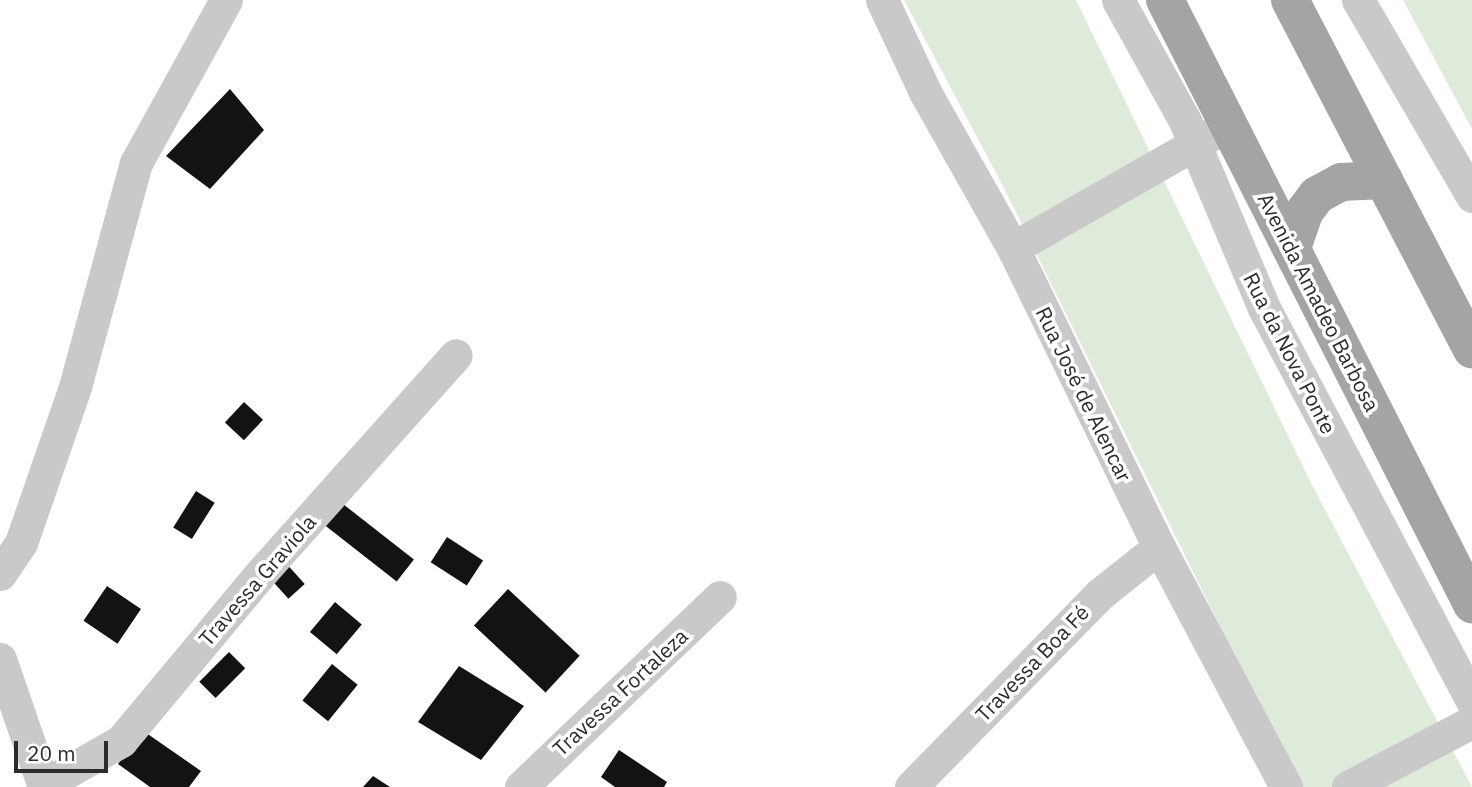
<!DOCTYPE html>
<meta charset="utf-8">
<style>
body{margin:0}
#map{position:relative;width:1472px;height:787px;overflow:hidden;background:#fff;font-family:"IBM Plex Sans",sans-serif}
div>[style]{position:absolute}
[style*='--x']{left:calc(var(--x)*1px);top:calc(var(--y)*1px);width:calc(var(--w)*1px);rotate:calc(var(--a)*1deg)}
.green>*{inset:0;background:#deeada}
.building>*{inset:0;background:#131313;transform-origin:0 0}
.street>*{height:33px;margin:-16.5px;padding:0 16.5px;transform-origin:16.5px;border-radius:16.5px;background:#c9c9c9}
.primary>*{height:38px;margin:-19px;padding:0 19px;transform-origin:19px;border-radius:19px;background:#a4a4a4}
span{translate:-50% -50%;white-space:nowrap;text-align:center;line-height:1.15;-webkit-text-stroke:7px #fff;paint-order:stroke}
.street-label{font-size:21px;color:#2c2c2c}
.scale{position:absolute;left:14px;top:741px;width:94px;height:32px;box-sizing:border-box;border:4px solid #2c2c2c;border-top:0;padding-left:9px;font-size:21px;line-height:24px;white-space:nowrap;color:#2c2c2c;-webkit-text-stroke:5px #fff;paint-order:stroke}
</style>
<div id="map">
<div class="green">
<i style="clip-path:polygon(904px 0,1076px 0,1312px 485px,1472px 787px,1299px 787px,1004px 188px)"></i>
<i style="clip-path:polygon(1403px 0,1472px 0,1472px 129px)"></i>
</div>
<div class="building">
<i style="clip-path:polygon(230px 89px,264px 130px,210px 189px,166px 156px)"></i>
<i style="left:244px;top:402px;width:26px;height:28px;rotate:43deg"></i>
<i style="left:196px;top:491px;width:22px;height:43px;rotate:32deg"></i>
<i style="left:343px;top:504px;width:90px;height:28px;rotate:38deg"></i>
<i style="left:447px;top:537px;width:43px;height:30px;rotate:33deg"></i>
<i style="left:284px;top:561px;width:31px;height:22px;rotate:48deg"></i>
<i style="left:107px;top:586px;width:41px;height:42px;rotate:34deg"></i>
<i style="left:508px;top:589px;width:98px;height:50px;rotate:43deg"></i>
<i style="left:335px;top:602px;width:35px;height:39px;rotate:40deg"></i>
<i style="left:229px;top:652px;width:23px;height:42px;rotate:45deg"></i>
<i style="left:332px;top:664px;width:33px;height:47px;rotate:39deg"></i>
<i style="clip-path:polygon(459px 666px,524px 706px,481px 760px,418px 722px)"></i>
<i style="clip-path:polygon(142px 730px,201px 771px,189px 787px,150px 787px,118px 764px)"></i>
<i style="clip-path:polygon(619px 750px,667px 782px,664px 787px,615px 787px,601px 777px)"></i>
<i style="clip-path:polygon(373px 776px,390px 787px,363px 787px)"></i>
</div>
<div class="street">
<i style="--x:882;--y:0;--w:102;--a:64.9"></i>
<i style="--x:925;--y:92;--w:179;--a:60.6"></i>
<i style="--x:1013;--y:248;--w:333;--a:64"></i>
<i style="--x:1159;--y:547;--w:272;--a:62.1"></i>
<i style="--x:1118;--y:0;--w:138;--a:61"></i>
<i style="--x:1185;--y:121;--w:203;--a:67.1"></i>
<i style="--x:1264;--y:308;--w:445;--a:62.1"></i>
<i style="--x:1358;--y:0;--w:227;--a:59.8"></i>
<i style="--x:1013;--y:248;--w:232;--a:-29.8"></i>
<i style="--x:0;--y:574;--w:37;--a:-56"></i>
<i style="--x:21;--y:543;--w:165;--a:-70.9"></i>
<i style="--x:75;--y:387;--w:232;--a:-74.8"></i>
<i style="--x:136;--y:163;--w:186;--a:-61.1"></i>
<i style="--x:0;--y:659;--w:135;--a:71"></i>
<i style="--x:44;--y:785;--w:89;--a:-29.7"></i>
<i style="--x:121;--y:741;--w:219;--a:-50.2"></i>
<i style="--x:261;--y:573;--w:292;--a:-48.2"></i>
<i style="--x:521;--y:787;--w:275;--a:-43.7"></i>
<i style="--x:911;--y:787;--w:270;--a:-45.6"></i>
<i style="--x:1100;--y:594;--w:75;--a:-38.5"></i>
<i style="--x:1348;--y:787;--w:140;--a:-27.7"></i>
</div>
<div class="primary">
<i style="--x:1165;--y:0;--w:678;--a:63.06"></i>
<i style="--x:1290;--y:0;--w:394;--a:62.5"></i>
<i style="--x:1292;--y:248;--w:39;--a:-71"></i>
<i style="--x:1305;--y:211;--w:20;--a:-53"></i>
<i style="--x:1317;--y:195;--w:27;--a:-28"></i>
<i style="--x:1341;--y:182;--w:43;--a:-2.7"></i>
</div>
<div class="street-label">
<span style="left:1319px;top:302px;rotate:63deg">Avenida Amadeo Barbosa</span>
<span style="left:1290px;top:353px;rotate:63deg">Rua da Nova Ponte</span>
<span style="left:1084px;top:394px;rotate:64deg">Rua José de Alencar</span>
<span style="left:257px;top:580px;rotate:-49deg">Travessa Graviola</span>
<span style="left:1032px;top:663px;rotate:-46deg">Travessa Boa Fé</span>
<span style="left:620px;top:692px;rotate:-43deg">Travessa Fortaleza</span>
</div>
<div class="scale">20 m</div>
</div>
